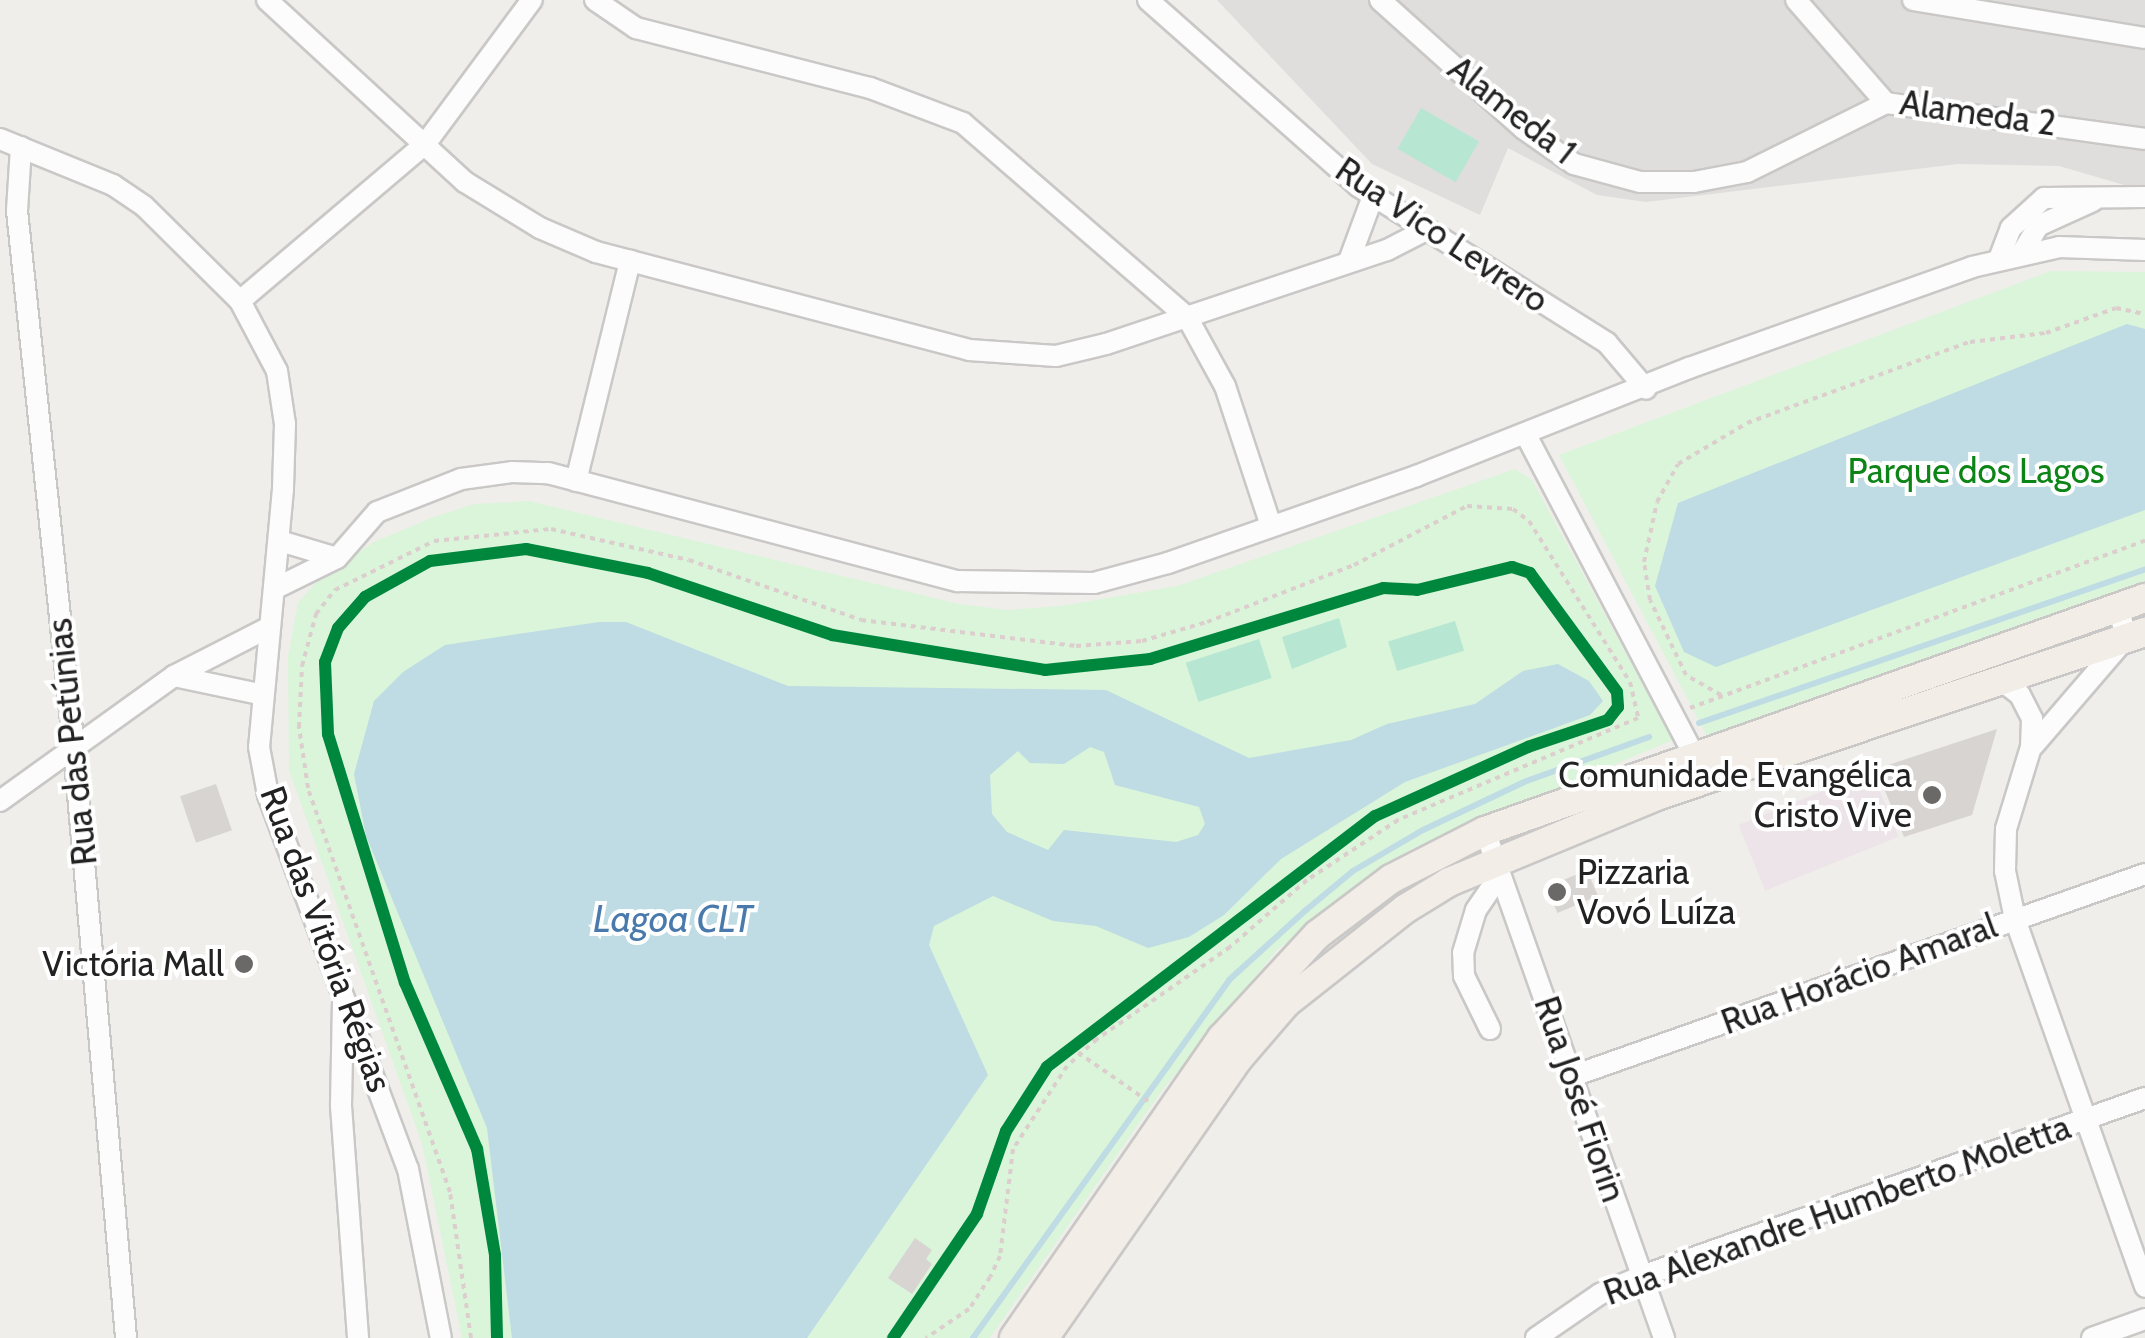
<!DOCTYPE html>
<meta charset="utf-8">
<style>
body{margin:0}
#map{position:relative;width:2145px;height:1338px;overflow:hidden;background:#f0eeeb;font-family:Cabin,sans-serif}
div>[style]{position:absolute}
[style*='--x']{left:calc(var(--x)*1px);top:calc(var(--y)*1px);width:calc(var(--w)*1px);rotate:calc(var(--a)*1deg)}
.residential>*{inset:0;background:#dfdedc}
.industrial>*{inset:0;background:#ede4e9;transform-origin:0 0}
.park>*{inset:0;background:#daf5da}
.pitch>*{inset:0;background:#b7e6d2;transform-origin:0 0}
.water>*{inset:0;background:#bfdbe3}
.stream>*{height:6px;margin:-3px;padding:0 3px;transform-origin:3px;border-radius:3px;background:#bfdbe3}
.building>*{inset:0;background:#d7d4d2;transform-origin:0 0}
.path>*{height:4px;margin-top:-2px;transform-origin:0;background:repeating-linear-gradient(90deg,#dccecd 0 5px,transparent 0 10px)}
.roads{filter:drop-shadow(2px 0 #c9c8c7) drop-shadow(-2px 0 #c9c8c7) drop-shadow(0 2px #c9c8c7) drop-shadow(0 -2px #c9c8c7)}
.minor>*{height:20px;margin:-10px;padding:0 10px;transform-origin:10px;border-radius:10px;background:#fdfcfc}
.major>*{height:28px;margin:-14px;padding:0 14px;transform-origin:14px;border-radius:14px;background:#f3ede7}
.cycleway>*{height:12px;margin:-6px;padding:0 6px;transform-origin:6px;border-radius:6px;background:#00873e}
.dots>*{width:28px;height:28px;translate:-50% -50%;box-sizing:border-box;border:5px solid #fff;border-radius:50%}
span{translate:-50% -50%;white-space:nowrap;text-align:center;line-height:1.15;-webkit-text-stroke:8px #fff;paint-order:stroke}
.street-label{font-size:35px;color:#222}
.park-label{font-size:35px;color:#0c8416}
.poi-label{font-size:35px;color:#222}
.right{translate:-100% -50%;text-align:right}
.left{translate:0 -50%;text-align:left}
.water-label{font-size:38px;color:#4a7aab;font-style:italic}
</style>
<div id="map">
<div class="residential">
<i style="clip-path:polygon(1217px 0,2145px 0,2145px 191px,2059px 166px,1958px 164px,1646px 202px,1597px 195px,1508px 148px,1480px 215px,1372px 164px)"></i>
</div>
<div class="industrial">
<i style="left:1872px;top:771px;width:71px;height:144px;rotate:68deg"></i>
</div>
<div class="park">
<i style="clip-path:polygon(2051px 271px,2145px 272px,2145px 582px,1707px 736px,1559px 455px)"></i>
<i style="clip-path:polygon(1515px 469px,1532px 480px,1673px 740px,1411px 849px,1278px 949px,1160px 1093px,990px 1338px,462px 1338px,422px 1144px,289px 770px,288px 656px,298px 603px,319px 579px,374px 542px,431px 518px,474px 504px,529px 501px,959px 604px,1007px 610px,1061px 606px,1177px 586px)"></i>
</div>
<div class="pitch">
<i style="left:1421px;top:108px;width:67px;height:47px;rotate:30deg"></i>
<i style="clip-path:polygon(1339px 618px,1347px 647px,1292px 669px,1282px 637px)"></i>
<i style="left:1455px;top:621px;width:31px;height:70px;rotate:73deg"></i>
<i style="left:1259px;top:639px;width:41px;height:77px;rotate:72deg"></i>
</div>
<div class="water">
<i style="clip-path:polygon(2127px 324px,2145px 329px,2145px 510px,1716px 667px,1684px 652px,1655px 586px,1678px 503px)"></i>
<i style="clip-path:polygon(evenodd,599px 622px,626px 622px,788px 686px,1106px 690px,1249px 758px,1351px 740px,1387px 724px,1475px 704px,1523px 671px,1558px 664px,1589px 681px,1603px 701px,1590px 715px,1405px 782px,1281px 859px,1224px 915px,1189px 937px,1148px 948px,1096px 926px,1053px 921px,993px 896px,934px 926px,929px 945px,988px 1075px,807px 1338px,512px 1338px,487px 1128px,366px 836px,354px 774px,374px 701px,403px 672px,445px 645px,599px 622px,1090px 747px,1104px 752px,1115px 785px,1199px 807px,1205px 824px,1198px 835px,1176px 842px,1064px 830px,1048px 850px,1007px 832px,992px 814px,990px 775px,1018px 751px,1030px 763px,1064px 764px,1090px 747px)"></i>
</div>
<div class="stream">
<i style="--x:1699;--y:723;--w:472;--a:-19"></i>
<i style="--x:973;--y:1338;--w:440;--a:-54.4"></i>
<i style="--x:1229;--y:980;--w:104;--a:-42.3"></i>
<i style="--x:1306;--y:910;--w:61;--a:-39.7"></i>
<i style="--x:1353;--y:871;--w:81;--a:-30.4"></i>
<i style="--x:1423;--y:830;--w:112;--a:-25.4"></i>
<i style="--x:1524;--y:782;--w:133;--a:-19.8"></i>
</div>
<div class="building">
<i style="clip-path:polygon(1997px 729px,1972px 815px,1904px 837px,1876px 769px)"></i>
<i style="left:216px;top:784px;width:49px;height:38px;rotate:71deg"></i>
<i style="left:1587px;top:870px;width:28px;height:44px;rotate:67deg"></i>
<i style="clip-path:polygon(915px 1238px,932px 1250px,926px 1259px,932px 1264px,912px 1294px,888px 1278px)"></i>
</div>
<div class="path">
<i style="--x:1721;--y:695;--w:40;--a:-150.3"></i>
<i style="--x:1686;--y:675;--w:83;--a:-115.6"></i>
<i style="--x:1650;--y:600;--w:38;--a:-99"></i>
<i style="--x:1644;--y:562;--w:61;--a:-77.8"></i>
<i style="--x:1657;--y:502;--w:43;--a:-61.1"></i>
<i style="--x:1678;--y:464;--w:80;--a:-30.7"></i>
<i style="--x:1747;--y:423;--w:237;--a:-20"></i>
<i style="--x:1970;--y:342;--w:77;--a:-6.8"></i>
<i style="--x:2046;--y:333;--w:74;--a:-19.7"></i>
<i style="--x:2116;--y:308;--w:30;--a:12"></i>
<i style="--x:1690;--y:708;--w:485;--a:-20.2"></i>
<i style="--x:1070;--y:1047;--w:95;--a:34.7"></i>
<i style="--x:894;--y:1334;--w:6;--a:39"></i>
<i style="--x:471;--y:1338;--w:148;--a:-98.2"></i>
<i style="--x:450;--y:1192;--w:428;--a:-109.4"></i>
<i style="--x:308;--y:788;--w:62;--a:-98.4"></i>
<i style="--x:299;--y:727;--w:61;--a:-87.2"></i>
<i style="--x:302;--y:666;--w:54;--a:-74.9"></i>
<i style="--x:316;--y:614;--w:31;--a:-52"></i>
<i style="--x:335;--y:590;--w:110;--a:-26.3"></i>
<i style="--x:434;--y:541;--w:118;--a:-5.9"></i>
<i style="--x:551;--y:529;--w:141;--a:12.7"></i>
<i style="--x:689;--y:560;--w:182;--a:19.2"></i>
<i style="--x:861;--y:620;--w:217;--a:6.9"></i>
<i style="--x:1076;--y:646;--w:66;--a:-4.3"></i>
<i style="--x:1142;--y:641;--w:68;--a:-16.3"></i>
<i style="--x:1207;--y:622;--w:158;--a:-21.2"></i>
<i style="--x:1354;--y:565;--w:127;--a:-27.6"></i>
<i style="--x:1467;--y:506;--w:46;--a:3.7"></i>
<i style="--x:1513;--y:509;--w:20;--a:37"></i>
<i style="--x:1529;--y:521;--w:190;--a:57.9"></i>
<i style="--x:1630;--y:682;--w:37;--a:77"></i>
<i style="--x:1638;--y:718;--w:261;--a:157"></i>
<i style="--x:1398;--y:820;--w:109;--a:146.6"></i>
<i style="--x:1307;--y:880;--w:102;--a:139"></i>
<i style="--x:1230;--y:947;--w:162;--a:145.3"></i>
<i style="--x:1097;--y:1039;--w:40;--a:138"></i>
<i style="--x:1067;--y:1066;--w:99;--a:123"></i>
<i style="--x:1013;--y:1149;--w:108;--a:96.9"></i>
<i style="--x:1000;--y:1256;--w:23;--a:115"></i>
<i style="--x:990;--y:1277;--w:38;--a:123"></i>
<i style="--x:969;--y:1309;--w:52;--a:146"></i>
</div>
<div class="roads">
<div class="minor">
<i style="--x:267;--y:0;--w:269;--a:42.6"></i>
<i style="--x:465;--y:182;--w:88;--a:31.5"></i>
<i style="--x:540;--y:228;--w:61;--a:23.2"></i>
<i style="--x:596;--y:252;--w:386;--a:14.7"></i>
<i style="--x:969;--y:350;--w:87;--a:3.9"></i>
<i style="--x:1056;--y:356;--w:51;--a:-13.5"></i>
<i style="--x:1106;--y:344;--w:296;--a:-18.5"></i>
<i style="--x:1387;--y:250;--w:42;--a:-27.2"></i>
<i style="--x:595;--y:0;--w:50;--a:34.3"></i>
<i style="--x:636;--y:28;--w:242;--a:14.4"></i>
<i style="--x:870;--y:88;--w:99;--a:20.6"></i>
<i style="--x:963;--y:123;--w:296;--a:40.9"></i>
<i style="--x:1187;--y:317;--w:79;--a:61.2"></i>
<i style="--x:1225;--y:386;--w:147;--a:71.8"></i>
<i style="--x:1148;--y:0;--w:281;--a:41.5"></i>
<i style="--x:1358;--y:186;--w:294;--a:32.2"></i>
<i style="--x:1607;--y:343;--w:60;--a:49.7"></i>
<i style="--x:1380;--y:0;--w:193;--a:41.9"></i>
<i style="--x:1524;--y:129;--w:61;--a:35"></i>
<i style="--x:1574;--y:164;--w:68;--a:15.3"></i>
<i style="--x:1640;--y:182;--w:54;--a:0"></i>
<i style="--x:1694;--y:182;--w:54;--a:-10.7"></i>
<i style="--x:1747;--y:172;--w:155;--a:-26.4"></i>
<i style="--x:1796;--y:0;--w:137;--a:48.9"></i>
<i style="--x:1886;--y:103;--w:261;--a:7.9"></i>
<i style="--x:1913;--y:0;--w:235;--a:9.3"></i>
<i style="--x:0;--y:139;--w:122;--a:22.2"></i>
<i style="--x:113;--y:185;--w:37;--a:34"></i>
<i style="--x:144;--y:206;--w:135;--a:44.7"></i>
<i style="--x:240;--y:301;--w:79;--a:62.1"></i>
<i style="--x:277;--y:371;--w:54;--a:81.4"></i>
<i style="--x:285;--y:424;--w:65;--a:91.8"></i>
<i style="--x:283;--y:489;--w:259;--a:95.3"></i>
<i style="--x:259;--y:747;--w:49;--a:79.4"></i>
<i style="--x:268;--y:795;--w:399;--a:69.5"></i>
<i style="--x:408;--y:1169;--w:172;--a:79"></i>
<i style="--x:21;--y:147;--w:64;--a:93.6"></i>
<i style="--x:17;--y:211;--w:541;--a:83.95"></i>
<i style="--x:74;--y:749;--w:591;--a:84.95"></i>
<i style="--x:2022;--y:253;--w:31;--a:-59"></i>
<i style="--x:2038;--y:226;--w:60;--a:-24.4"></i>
<i style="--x:1999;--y:259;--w:33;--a:-69"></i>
<i style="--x:2011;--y:228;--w:45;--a:-42.3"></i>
<i style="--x:2044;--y:198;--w:101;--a:-0.6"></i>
<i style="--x:1349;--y:261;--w:69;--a:-69.7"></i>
<i style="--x:240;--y:301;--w:244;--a:-40.3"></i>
<i style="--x:426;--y:143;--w:178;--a:-53.5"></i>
<i style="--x:1526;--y:435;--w:373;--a:62.3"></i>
<i style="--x:576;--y:481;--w:227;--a:-76.2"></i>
<i style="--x:280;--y:541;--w:59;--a:16.6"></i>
<i style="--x:274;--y:589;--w:70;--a:-26.2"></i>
<i style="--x:337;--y:558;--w:61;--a:-49"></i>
<i style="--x:377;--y:512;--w:90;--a:-21.4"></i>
<i style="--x:461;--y:479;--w:51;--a:-7.8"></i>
<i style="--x:512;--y:472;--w:36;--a:2"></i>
<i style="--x:548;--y:473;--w:424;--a:14.8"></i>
<i style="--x:958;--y:581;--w:136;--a:0.8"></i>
<i style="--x:1094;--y:583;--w:77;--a:-15.1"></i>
<i style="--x:1168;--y:563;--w:263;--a:-19.3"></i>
<i style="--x:1416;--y:476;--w:294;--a:-21.6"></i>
<i style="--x:1689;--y:368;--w:300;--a:-19.6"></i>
<i style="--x:1972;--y:267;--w:89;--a:-12.9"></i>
<i style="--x:2059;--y:247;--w:86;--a:2"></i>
<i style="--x:174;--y:676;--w:87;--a:12"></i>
<i style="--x:2001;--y:680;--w:24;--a:38"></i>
<i style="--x:2020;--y:695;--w:27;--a:63"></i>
<i style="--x:2032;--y:719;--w:28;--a:92"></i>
<i style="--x:2031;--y:747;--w:86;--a:107"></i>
<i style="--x:2006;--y:829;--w:42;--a:91.4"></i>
<i style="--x:2005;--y:871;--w:49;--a:78.2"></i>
<i style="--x:2015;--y:919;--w:390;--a:70.5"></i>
<i style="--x:2033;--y:746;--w:143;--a:-49.3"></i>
<i style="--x:2126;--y:638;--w:32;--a:-104"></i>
<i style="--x:0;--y:801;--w:214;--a:-35.7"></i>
<i style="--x:174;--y:676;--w:106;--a:-27.1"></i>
<i style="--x:1485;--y:831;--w:538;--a:70.55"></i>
<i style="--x:343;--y:1001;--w:105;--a:91.1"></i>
<i style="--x:341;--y:1106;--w:233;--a:85.8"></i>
<i style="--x:1490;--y:1029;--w:59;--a:-116.1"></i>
<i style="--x:1464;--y:976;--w:23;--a:-92"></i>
<i style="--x:1463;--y:953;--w:45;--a:-73.2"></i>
<i style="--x:1476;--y:910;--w:42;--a:-55.6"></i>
<i style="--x:1573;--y:1076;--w:607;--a:-19.45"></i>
<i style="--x:1536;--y:1338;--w:78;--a:-34.5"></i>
<i style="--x:1600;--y:1294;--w:46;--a:-23.2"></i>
<i style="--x:1642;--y:1276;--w:534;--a:-19.49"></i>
<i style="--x:2092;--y:1338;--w:56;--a:-19.7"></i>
</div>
<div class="major">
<i style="--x:1014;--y:1338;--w:365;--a:-55.3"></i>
<i style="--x:1222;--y:1038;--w:140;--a:-47.3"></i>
<i style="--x:1317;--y:935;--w:93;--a:-37.1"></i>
<i style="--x:1391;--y:879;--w:106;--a:-27.1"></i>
<i style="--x:1485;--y:831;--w:700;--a:-19.44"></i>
<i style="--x:1044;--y:1338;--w:340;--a:-55.2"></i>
<i style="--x:1238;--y:1059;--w:74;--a:-49.4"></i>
<i style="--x:1286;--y:1003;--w:152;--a:-38.3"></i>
<i style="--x:1405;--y:909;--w:52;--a:-31.5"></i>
<i style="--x:1449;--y:882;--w:227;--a:-22.5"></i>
<i style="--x:1659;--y:795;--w:513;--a:-18.54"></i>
</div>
</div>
<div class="cycleway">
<i style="--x:497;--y:1338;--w:83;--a:-91.4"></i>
<i style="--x:495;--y:1255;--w:108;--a:-99.6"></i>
<i style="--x:477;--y:1149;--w:181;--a:-113.4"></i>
<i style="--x:405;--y:983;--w:261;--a:-107.2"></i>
<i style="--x:328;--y:734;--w:72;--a:-92.4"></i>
<i style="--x:325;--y:662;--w:36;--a:-69"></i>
<i style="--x:338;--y:628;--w:41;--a:-48.9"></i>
<i style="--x:365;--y:597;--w:74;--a:-29"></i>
<i style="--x:430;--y:561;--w:97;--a:-7.1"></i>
<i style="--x:526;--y:549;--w:124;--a:11.1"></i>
<i style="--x:648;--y:573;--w:194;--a:18.6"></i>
<i style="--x:832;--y:635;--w:216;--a:9.3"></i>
<i style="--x:1045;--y:670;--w:106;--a:-6"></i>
<i style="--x:1150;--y:659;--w:244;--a:-16.9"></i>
<i style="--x:1383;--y:588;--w:34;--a:3"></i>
<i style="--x:1417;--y:590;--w:98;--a:-13.6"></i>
<i style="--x:1512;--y:567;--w:19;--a:18"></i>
<i style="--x:1530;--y:573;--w:147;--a:53.8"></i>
<i style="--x:1617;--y:692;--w:15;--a:86"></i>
<i style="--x:1618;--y:707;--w:16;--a:128"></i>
<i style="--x:1608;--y:720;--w:84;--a:161.4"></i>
<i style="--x:1528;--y:747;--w:168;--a:155.7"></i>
<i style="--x:1375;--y:816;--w:413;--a:142.6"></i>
<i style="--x:1047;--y:1067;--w:76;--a:122.6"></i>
<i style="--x:1006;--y:1131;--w:88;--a:109.3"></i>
<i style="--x:977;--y:1214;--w:150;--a:124.1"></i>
</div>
<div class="dots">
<i style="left:1932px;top:795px;background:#6a6968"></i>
<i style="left:1557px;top:892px;background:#6a6968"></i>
<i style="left:244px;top:964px;background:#6a6968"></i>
</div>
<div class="street-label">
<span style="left:1512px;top:110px;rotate:38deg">Alameda 1</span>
<span style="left:1978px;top:113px;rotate:8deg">Alameda 2</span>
<span style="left:1442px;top:235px;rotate:34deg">Rua Vico Levrero</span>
<span style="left:72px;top:742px;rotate:-96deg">Rua das Petúnias</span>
<span style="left:326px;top:939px;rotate:70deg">Rua das Vitória Régias</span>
<span style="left:1859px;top:974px;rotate:-20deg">Rua Horácio Amaral</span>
<span style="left:1580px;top:1099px;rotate:71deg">Rua José Fiorin</span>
<span style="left:1837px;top:1210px;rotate:-20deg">Rua Alexandre Humberto Moletta</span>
</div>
<div class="park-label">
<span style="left:1976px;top:471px">Parque dos Lagos</span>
</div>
<div class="poi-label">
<span class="right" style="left:1912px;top:795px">Comunidade Evangélica<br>Cristo Vive</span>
<span class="left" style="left:1577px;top:892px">Pizzaria<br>Vovó Luíza</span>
<span class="right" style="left:224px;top:964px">Victória Mall</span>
</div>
<div class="water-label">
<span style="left:673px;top:919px">Lagoa CLT</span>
</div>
</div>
